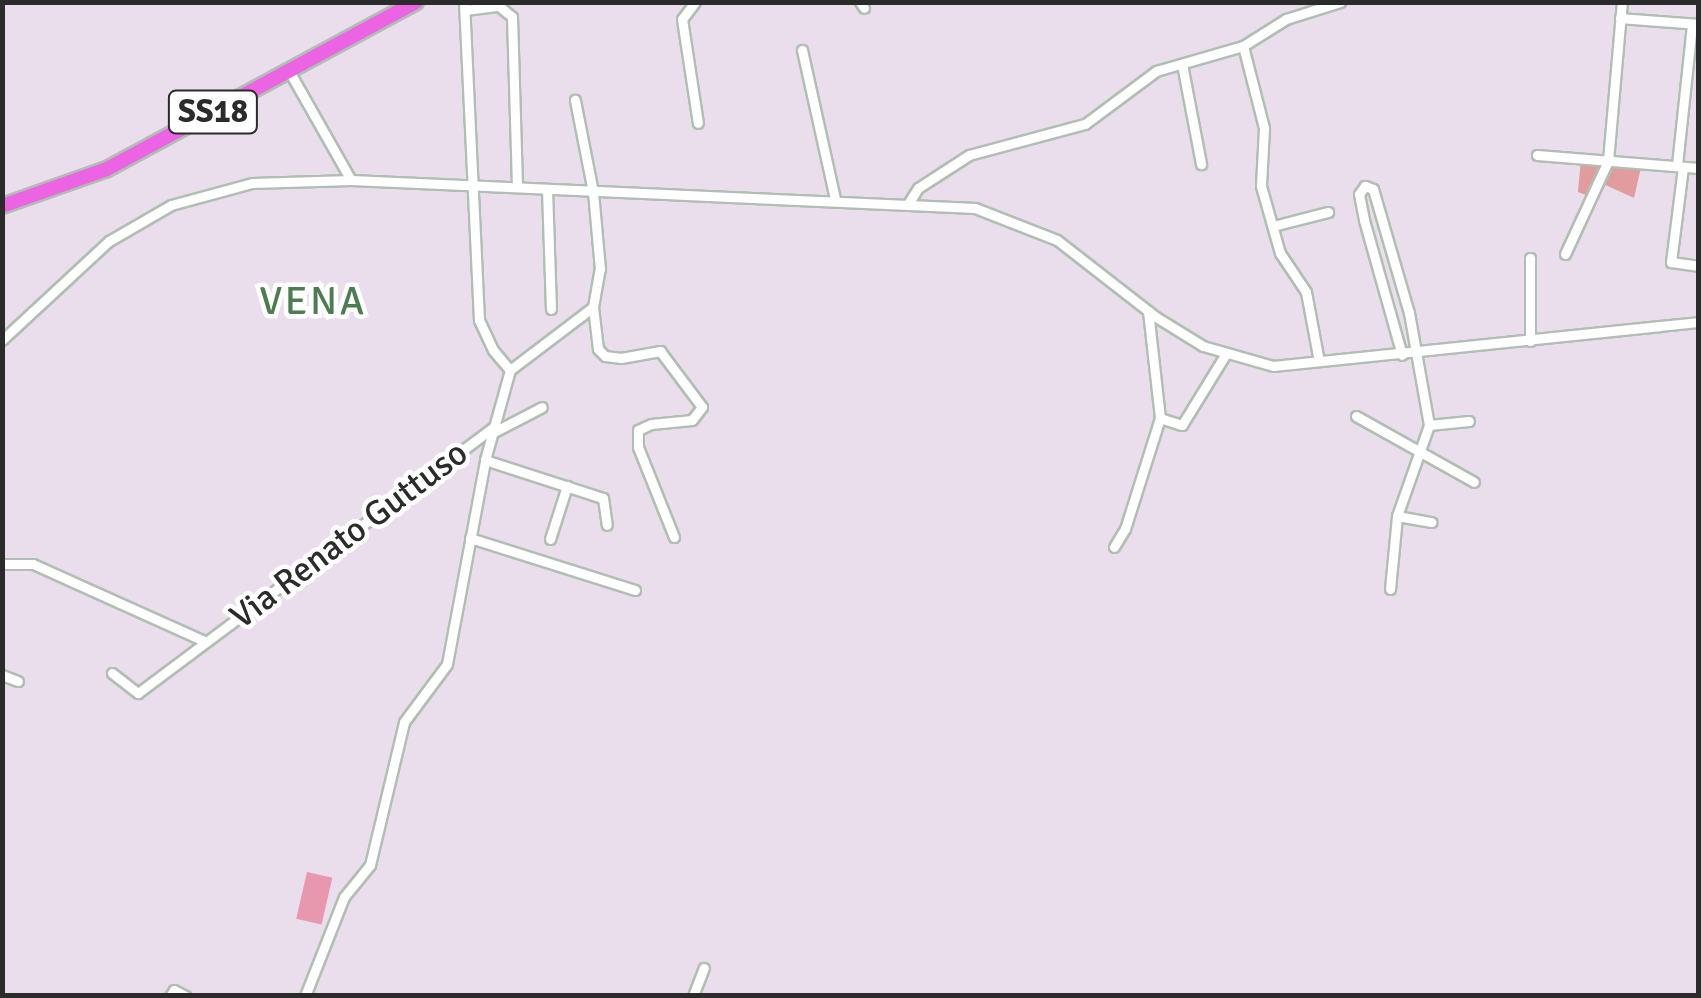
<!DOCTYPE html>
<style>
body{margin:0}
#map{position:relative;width:1701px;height:998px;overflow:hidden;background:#ebdeec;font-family:Signika,sans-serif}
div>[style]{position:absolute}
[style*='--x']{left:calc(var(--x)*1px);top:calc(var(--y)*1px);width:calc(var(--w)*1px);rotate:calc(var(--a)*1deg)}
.green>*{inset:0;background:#e19c9f}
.pitch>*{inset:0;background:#e898ae;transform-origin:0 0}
.roads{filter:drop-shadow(2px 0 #b1beb3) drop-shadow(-2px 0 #b1beb3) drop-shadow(0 2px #b1beb3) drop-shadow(0 -2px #b1beb3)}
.minor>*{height:9px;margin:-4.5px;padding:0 4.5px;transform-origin:4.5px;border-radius:4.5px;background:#fff}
.primary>*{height:14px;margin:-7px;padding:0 7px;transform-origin:7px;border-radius:7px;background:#ec63e3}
span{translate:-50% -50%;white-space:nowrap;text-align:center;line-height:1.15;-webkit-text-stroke:9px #fff;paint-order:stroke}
.shield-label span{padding:2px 8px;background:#fff;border:2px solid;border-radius:8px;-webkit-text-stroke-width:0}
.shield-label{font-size:32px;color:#2b2b2b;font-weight:700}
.street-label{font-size:35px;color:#2b2b2b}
.quarter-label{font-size:40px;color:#4d7b52;letter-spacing:2.5px}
.frame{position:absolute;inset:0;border:5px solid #2b2b2b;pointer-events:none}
</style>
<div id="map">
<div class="green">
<i style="clip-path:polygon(1581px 158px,1642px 163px,1634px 198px,1599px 182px,1591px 197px,1578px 192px)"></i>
</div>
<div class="pitch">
<i style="left:307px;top:872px;width:26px;height:48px;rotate:13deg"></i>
</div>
<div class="roads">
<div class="minor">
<i style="--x:464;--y:2;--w:318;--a:87.3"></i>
<i style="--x:479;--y:320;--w:33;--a:65"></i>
<i style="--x:493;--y:350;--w:26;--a:50"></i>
<i style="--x:695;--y:2;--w:21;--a:127"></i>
<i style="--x:682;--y:19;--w:105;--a:81.3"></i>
<i style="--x:860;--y:2;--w:7;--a:56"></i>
<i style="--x:465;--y:10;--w:34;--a:-7"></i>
<i style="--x:499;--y:6;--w:17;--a:40"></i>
<i style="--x:512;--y:17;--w:170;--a:88.3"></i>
<i style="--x:1620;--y:18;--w:78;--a:4.4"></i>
<i style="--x:1243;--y:46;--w:85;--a:75.6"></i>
<i style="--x:1264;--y:128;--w:58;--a:93"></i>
<i style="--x:1261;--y:186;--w:70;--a:74.2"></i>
<i style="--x:1280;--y:253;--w:47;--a:56.3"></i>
<i style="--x:1306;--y:292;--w:65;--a:79.4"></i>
<i style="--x:802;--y:50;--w:153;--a:77.5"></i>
<i style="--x:1182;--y:64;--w:102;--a:79.2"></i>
<i style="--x:289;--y:71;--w:125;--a:60.4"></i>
<i style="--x:1537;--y:155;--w:162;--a:4.6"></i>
<i style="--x:1677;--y:165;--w:142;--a:-83.9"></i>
<i style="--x:1683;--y:167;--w:96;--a:97.2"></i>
<i style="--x:1671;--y:262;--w:27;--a:8"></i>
<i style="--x:547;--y:189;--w:120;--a:88.1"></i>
<i style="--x:908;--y:204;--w:19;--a:-58"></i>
<i style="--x:918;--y:188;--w:61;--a:-32.9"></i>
<i style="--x:969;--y:155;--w:120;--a:-15"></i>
<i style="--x:1085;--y:124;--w:89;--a:-36.7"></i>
<i style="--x:1156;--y:71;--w:91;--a:-16"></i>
<i style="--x:1243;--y:46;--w:51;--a:-32.1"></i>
<i style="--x:1286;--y:19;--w:57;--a:-17.5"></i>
<i style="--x:1273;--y:226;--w:57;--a:-14.3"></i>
<i style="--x:1565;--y:254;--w:102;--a:-65.2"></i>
<i style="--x:1608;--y:161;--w:160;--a:-85"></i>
<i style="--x:1530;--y:258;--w:83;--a:90"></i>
<i style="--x:593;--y:307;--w:42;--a:83.2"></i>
<i style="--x:598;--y:349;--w:10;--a:45"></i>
<i style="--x:605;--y:356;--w:16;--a:7"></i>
<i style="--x:621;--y:358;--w:40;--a:-10"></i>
<i style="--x:660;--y:351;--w:70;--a:53.1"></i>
<i style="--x:702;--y:407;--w:16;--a:128"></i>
<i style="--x:692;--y:420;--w:41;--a:174.4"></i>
<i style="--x:651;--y:424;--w:14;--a:155"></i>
<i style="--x:638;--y:430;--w:17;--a:90"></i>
<i style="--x:638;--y:447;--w:97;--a:68.2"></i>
<i style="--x:2;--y:340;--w:146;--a:-42.8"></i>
<i style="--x:109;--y:241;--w:72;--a:-30.1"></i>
<i style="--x:171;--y:205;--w:84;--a:-15.2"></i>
<i style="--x:252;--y:183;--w:99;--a:-1.7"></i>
<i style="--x:351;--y:180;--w:625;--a:2.57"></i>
<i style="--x:975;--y:208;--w:88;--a:21.3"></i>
<i style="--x:1057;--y:240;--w:125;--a:37.9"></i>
<i style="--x:1156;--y:317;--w:55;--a:31.7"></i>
<i style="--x:1203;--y:346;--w:73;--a:15.9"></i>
<i style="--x:1273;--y:366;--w:427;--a:-5.9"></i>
<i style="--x:1356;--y:416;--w:135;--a:29.2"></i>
<i style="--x:1160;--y:418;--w:23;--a:18"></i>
<i style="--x:1182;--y:425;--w:82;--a:-58.4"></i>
<i style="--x:1429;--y:425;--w:40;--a:-5.7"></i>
<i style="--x:492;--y:433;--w:56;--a:-27.5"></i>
<i style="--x:485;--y:460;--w:124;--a:17.9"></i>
<i style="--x:603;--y:498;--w:27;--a:82"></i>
<i style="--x:1397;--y:516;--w:35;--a:10"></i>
<i style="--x:470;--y:538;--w:173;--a:17.5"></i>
<i style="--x:550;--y:539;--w:56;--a:-72.2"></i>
<i style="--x:1114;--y:547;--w:21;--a:-59"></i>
<i style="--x:1125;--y:529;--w:116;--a:-72.5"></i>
<i style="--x:1160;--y:418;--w:108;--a:-96.4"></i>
<i style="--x:2;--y:564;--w:31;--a:0"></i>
<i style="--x:33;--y:564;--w:188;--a:24.2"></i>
<i style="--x:1390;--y:589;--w:73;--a:-84.5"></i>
<i style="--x:1397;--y:516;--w:96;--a:-70.6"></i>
<i style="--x:1429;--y:425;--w:114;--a:-100.1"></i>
<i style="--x:1409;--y:313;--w:129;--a:-106.2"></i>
<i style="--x:1373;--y:189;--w:9;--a:-159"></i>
<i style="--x:1365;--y:186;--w:10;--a:127"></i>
<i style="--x:1359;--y:194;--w:26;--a:79"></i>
<i style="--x:1364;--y:220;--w:140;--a:74.3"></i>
<i style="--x:112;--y:673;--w:33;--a:38"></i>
<i style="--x:138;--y:693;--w:444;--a:-36.8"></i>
<i style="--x:2;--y:675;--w:17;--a:21"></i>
<i style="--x:170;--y:996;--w:7;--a:-56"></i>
<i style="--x:174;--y:990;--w:13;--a:27"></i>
<i style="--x:305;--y:996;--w:106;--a:-68.5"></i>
<i style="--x:344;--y:897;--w:41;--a:-50.9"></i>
<i style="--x:370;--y:865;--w:147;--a:-76.6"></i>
<i style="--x:404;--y:722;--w:72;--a:-53.4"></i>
<i style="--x:447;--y:664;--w:208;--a:-79.4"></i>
<i style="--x:485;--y:460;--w:93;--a:-74.5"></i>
<i style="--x:510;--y:370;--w:104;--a:-37.2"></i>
<i style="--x:593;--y:307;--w:39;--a:-80"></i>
<i style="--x:600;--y:269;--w:77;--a:-95.2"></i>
<i style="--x:593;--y:192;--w:94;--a:-101.1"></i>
<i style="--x:693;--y:996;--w:30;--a:-69"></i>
</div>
<div class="primary">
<i style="--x:2;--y:206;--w:111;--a:-19.4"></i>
<i style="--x:107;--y:169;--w:351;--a:-28.4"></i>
</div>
</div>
<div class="shield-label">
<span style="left:213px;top:112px">SS18</span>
</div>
<div class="street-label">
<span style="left:349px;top:535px;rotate:-37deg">Via Renato Guttuso</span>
</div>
<div class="quarter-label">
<span style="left:313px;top:301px">VENA</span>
</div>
<div class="frame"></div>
</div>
